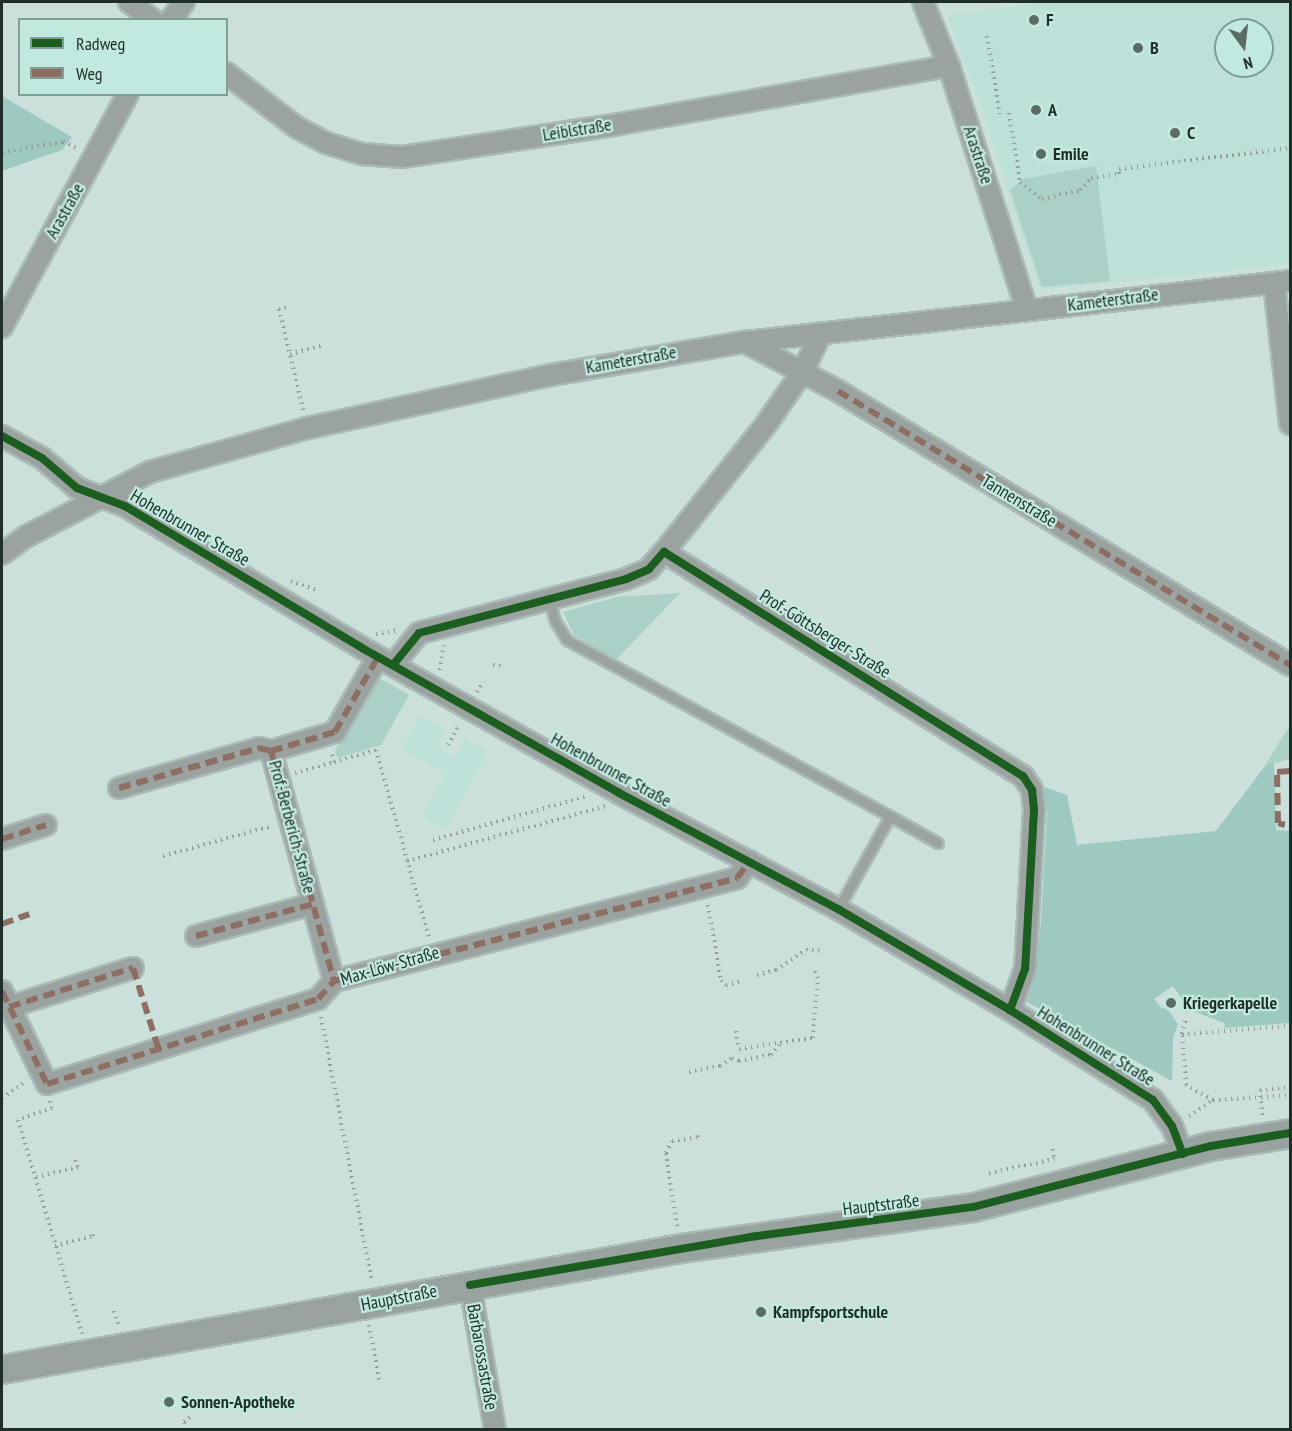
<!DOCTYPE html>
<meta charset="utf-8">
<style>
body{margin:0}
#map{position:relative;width:1292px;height:1431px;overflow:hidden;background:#cbe0db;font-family:"PT Sans Narrow",sans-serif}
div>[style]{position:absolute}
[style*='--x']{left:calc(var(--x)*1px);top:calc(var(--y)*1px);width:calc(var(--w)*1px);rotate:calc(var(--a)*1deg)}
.built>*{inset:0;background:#bde1d8}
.green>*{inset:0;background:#abd0c7}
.forest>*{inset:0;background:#9dc9c0}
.path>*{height:4px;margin-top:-2px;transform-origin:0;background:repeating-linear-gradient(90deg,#959f9c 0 1.5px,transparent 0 6px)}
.roads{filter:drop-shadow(2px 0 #aabbb7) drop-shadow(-2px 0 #aabbb7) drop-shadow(0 2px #aabbb7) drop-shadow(0 -2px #aabbb7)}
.lane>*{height:9px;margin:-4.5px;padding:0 4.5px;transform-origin:4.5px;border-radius:4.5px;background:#9ba3a1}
.street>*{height:20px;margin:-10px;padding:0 10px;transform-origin:10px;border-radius:10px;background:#9ba3a1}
.secondary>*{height:27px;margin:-13.5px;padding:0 13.5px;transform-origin:13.5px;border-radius:13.5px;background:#98a3a0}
.quiet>*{height:6px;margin-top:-3px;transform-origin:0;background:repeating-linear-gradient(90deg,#8d6e63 0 12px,transparent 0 18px)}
.cycleway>*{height:8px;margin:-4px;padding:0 4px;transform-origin:4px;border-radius:4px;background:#1b5e20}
.dots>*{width:16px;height:16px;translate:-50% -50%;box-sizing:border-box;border:3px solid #c2e9df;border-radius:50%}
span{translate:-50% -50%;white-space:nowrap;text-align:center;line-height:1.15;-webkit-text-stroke:4.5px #c2e9df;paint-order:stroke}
.poi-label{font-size:18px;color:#1f2e2a;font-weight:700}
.left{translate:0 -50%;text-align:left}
.street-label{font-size:18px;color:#1f2e2a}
.frame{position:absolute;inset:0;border:3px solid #1f2e2a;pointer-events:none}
.legend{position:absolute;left:18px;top:18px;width:210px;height:78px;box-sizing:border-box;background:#c2e9df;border:2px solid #819e97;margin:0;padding:8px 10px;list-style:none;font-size:18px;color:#1f2e2a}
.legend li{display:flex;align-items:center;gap:12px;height:30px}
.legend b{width:30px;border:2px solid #819e97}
.north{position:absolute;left:1214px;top:18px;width:60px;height:60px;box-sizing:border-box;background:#c2e9df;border:2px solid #819e97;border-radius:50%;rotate:165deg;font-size:16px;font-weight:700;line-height:24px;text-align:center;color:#1f2e2a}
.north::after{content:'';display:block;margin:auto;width:21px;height:27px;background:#5b6c68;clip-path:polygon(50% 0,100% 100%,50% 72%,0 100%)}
</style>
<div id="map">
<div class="built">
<i style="clip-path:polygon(evenodd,1044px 2px,1290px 2px,1290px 264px,1040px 290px,983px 111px,947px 15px,1044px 2px,1226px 30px,1262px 30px,1262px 66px,1226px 66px,1226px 30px)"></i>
<i style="clip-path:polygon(420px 715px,446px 728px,437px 747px,456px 757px,465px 740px,488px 752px,446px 830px,422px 817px,446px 773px,401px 749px)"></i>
</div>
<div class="green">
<i style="clip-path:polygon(1096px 166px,1110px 281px,1042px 287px,1010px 190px,1023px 179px)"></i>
<i style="clip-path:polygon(680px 593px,616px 660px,574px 635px,563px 612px,617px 597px)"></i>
<i style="clip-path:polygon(377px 677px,409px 695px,381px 745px,337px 758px,335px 751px)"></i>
<i style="clip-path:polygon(1290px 726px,1290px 759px,1265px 766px,1281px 739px)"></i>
</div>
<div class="forest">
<i style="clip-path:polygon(2px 96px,72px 137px,62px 150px,2px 171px)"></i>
<i style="clip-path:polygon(1274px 763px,1276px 830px,1290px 831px,1290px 1023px,1225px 1028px,1224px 1023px,1190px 1010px,1173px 986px,1154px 999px,1162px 1009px,1166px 1007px,1178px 1024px,1173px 1038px,1172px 1081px,1027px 1002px,1036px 971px,1041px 921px,1047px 814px,1042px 786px,1067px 795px,1077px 845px,1216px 831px,1265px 766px)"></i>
</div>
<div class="path">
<i style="--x:987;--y:36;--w:79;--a:80.5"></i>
<i style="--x:1009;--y:113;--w:70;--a:80.9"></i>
<i style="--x:1020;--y:182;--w:28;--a:38"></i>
<i style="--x:1042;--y:199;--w:39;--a:-13"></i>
<i style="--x:1080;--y:190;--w:16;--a:-47"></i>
<i style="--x:1091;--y:178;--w:28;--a:-8"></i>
<i style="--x:1119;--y:174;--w:5;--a:-90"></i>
<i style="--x:1119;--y:169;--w:172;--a:-7"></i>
<i style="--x:2;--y:152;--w:62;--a:-9.3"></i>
<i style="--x:63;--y:142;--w:15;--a:23"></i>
<i style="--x:286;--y:308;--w:7;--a:172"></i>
<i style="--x:279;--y:309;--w:46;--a:76.3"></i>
<i style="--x:303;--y:410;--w:57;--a:-103.1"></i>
<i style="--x:290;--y:354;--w:34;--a:-15"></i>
<i style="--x:291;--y:581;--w:28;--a:19"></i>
<i style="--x:376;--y:634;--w:22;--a:-10"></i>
<i style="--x:493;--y:665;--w:9;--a:6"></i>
<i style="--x:440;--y:670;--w:25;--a:-81"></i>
<i style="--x:477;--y:692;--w:12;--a:-59"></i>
<i style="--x:448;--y:745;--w:23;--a:-61"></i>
<i style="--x:334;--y:762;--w:44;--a:-15.9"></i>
<i style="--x:376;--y:750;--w:194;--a:74.2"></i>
<i style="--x:295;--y:773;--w:41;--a:-15.8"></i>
<i style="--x:334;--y:762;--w:11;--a:-105"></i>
<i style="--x:433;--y:840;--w:160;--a:-15.9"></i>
<i style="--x:163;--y:856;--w:113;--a:-15.4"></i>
<i style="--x:407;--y:861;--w:206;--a:-15.4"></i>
<i style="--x:708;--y:905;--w:76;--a:80.2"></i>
<i style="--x:721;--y:980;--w:7;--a:45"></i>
<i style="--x:726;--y:985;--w:16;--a:-14"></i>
<i style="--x:757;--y:975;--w:20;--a:-15"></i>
<i style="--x:776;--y:970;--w:36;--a:-34"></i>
<i style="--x:806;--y:950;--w:15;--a:4"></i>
<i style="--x:321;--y:1017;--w:269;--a:79.1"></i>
<i style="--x:736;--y:1031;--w:18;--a:81"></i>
<i style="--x:739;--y:1049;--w:75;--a:-8.5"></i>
<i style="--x:813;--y:1038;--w:60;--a:-85.2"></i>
<i style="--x:818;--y:978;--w:11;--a:-112"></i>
<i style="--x:1182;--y:1034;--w:16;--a:-76"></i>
<i style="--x:689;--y:1072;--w:32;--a:-11"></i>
<i style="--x:720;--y:1066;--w:14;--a:-34"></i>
<i style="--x:732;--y:1058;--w:8;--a:23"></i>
<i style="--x:739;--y:1061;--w:33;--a:-11"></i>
<i style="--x:771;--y:1055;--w:16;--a:-50"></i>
<i style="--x:2;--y:1098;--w:28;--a:-35"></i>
<i style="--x:1213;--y:1100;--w:31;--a:-151"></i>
<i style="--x:1186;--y:1085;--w:51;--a:-94.5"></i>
<i style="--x:1182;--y:1034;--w:108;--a:-4.2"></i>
<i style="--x:50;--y:1101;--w:7;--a:74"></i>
<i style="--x:52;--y:1108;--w:36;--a:161"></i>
<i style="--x:18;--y:1120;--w:223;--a:73.3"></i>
<i style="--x:1262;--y:1115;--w:25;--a:-95"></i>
<i style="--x:1260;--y:1090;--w:30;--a:-6"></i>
<i style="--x:1189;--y:1116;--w:29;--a:-34"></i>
<i style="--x:1213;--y:1100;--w:77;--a:-3.7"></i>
<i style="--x:1053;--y:1149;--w:11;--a:80"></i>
<i style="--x:989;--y:1173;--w:67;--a:-12"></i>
<i style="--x:36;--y:1177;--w:43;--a:-13.4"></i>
<i style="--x:78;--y:1167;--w:9;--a:-111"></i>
<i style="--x:677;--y:1226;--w:74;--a:-98.6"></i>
<i style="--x:666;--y:1153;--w:13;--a:-63"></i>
<i style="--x:672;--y:1141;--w:26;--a:-9"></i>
<i style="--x:698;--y:1137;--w:6;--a:-99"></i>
<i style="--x:55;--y:1246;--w:39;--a:-15"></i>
<i style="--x:93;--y:1236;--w:6;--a:-99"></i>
<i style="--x:114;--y:1311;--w:17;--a:73"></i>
<i style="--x:369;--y:1325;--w:60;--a:79.4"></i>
<i style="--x:185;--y:1430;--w:8;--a:-97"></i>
<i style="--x:184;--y:1422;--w:8;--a:-40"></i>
</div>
<div class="roads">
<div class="lane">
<i style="--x:549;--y:599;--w:23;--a:75"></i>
<i style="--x:555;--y:621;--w:22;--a:58"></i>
<i style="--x:567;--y:640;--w:368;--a:28.6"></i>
<i style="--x:890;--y:816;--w:107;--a:119.2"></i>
<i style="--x:890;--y:816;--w:55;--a:29.4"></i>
</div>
<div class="street">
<i style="--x:129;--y:2;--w:30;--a:37"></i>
<i style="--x:923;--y:2;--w:69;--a:67.9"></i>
<i style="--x:949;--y:66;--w:256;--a:72.3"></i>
<i style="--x:171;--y:20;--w:22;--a:-54"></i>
<i style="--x:226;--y:73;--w:88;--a:37.6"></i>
<i style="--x:296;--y:127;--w:34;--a:28"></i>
<i style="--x:326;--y:143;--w:38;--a:17"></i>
<i style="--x:362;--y:154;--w:40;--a:4.3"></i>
<i style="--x:402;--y:157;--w:219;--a:-8.6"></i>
<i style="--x:619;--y:124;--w:335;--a:-10"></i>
<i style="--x:1274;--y:283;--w:142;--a:83.5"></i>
<i style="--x:2;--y:327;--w:265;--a:-61.6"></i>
<i style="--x:745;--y:342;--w:105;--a:27.8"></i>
<i style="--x:838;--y:391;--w:529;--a:31.22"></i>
<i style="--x:2;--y:436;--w:46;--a:28.8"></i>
<i style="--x:42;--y:458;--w:46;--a:40.6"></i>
<i style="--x:77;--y:488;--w:51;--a:20.6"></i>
<i style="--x:125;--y:506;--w:276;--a:30.9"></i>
<i style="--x:362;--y:648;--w:295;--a:29.4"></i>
<i style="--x:619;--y:793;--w:248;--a:27.9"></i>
<i style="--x:838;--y:909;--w:199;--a:30.4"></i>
<i style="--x:1010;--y:1010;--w:169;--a:32.2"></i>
<i style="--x:1153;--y:1100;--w:32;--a:54"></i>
<i style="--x:1172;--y:1126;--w:30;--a:69"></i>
<i style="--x:664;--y:552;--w:161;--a:-51.3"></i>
<i style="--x:765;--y:426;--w:67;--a:-55.4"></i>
<i style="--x:803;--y:371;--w:42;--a:-64.7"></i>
<i style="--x:2;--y:554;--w:31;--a:-36"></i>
<i style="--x:27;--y:536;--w:139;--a:-27.5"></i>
<i style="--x:150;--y:472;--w:164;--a:-15.6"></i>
<i style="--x:308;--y:428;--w:249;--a:-12.3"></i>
<i style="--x:551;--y:375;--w:197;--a:-9.7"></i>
<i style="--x:745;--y:342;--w:548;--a:-6.39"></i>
<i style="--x:393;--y:665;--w:41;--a:-50.9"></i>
<i style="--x:419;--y:633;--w:214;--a:-14.6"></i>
<i style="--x:626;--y:579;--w:25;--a:-23"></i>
<i style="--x:649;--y:569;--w:23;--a:-49"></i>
<i style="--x:664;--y:552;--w:423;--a:32"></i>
<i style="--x:1023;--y:776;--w:17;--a:57"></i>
<i style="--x:1032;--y:790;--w:20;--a:84"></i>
<i style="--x:1034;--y:810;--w:159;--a:93.2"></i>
<i style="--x:1025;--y:969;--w:44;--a:110.1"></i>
<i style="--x:271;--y:751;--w:238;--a:74.7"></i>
<i style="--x:119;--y:788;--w:146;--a:-15.9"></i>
<i style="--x:259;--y:748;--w:12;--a:14"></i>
<i style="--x:271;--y:751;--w:67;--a:-16.5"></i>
<i style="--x:335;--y:732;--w:86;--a:-60.2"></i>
<i style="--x:2;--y:839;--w:46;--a:-17.7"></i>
<i style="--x:196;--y:936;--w:121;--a:-15.3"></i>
<i style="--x:2;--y:991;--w:103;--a:64.2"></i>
<i style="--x:47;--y:1084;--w:284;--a:-17.4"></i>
<i style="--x:318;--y:999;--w:24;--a:-48"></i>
<i style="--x:334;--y:981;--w:416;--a:-14.3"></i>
<i style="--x:737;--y:878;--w:21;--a:-53"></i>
<i style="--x:9;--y:1007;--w:130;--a:-17.5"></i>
<i style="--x:470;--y:1285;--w:147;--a:80.2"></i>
</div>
<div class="secondary">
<i style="--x:2;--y:1369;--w:690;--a:-10.1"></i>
<i style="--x:681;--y:1248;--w:295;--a:-8"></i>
<i style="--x:973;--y:1207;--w:246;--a:-14.4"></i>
<i style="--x:1211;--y:1146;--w:80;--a:-9.3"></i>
</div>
</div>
<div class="quiet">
<i style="--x:838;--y:391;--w:529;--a:31.22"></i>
<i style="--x:271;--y:751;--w:238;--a:74.7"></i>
<i style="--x:119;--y:788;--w:146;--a:-15.9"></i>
<i style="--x:259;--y:748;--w:12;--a:14"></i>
<i style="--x:271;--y:751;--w:67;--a:-16.5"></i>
<i style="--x:335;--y:732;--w:86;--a:-60.2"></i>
<i style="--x:1285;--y:825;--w:7;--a:-164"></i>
<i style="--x:1278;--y:823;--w:51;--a:-91.1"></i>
<i style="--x:1277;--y:772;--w:13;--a:-4"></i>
<i style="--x:2;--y:839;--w:46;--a:-17.7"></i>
<i style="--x:2;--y:924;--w:29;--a:-20"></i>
<i style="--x:196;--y:936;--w:121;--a:-15.3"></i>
<i style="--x:2;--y:991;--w:103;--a:64.2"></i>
<i style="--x:47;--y:1084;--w:284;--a:-17.4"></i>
<i style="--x:318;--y:999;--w:24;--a:-48"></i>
<i style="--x:334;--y:981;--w:416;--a:-14.3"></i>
<i style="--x:737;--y:878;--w:21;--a:-53"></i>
<i style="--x:9;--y:1007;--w:130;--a:-17.5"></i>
<i style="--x:133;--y:968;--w:86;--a:72.4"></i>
</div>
<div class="cycleway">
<i style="--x:2;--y:436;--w:46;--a:28.8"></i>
<i style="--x:42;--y:458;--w:46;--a:40.6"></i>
<i style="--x:77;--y:488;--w:51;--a:20.6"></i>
<i style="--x:125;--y:506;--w:276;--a:30.9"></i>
<i style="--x:362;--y:648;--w:295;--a:29.4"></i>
<i style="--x:619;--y:793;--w:248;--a:27.9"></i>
<i style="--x:838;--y:909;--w:199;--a:30.4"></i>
<i style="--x:1010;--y:1010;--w:169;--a:32.2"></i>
<i style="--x:1153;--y:1100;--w:32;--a:54"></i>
<i style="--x:1172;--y:1126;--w:30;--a:69"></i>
<i style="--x:393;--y:665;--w:41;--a:-50.9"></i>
<i style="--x:419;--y:633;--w:214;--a:-14.6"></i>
<i style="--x:626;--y:579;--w:25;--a:-23"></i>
<i style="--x:649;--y:569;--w:23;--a:-49"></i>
<i style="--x:664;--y:552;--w:423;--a:32"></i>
<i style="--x:1023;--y:776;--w:17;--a:57"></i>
<i style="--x:1032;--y:790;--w:20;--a:84"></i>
<i style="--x:1034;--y:810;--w:159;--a:93.2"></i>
<i style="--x:1025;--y:969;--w:44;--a:110.1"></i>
<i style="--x:470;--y:1285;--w:284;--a:-9.7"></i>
<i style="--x:750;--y:1237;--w:225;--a:-7.7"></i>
<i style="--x:973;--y:1207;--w:246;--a:-14.4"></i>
<i style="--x:1211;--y:1146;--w:80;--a:-9.3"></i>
</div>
<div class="dots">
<i style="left:1034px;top:20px;background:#5b6c68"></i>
<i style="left:1138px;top:48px;background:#5b6c68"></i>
<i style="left:1036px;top:110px;background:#5b6c68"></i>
<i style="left:1175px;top:133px;background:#5b6c68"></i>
<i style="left:1041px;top:154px;background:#5b6c68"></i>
<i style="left:1171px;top:1003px;background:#5b6c68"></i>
<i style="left:761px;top:1312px;background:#5b6c68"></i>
<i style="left:169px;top:1402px;background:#5b6c68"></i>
</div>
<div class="poi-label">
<span class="left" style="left:1046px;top:20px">F</span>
<span class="left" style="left:1150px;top:48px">B</span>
<span class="left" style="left:1048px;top:110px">A</span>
<span class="left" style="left:1187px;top:133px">C</span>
<span class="left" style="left:1053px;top:154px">Emile</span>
<span class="left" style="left:1183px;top:1003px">Kriegerkapelle</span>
<span class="left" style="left:773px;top:1312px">Kampfsportschule</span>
<span class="left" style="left:181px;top:1402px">Sonnen-Apotheke</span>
</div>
<div class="street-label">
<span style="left:577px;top:130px;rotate:-9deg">Leiblstraße</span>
<span style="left:978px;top:155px;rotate:72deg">Arastraße</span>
<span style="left:65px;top:211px;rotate:-61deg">Arastraße</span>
<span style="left:1113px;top:300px;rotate:-7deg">Kameterstraße</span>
<span style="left:631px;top:360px;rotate:-10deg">Kameterstraße</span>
<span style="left:1019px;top:501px;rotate:31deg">Tannenstraße</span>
<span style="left:190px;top:528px;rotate:30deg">Hohenbrunner Straße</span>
<span style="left:825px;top:634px;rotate:32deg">Prof.-Göttsberger-Straße</span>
<span style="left:611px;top:770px;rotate:29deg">Hohenbrunner Straße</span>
<span style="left:292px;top:827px;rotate:75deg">Prof.-Berberich-Straße</span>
<span style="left:390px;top:966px;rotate:-16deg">Max-Löw-Straße</span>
<span style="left:1096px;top:1046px;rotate:32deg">Hohenbrunner Straße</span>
<span style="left:881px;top:1205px;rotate:-7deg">Hauptstraße</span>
<span style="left:399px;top:1298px;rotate:-11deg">Hauptstraße</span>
<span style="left:482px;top:1357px;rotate:80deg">Barbarossastraße</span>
</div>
<div class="frame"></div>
<ul class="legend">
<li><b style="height:8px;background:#1b5e20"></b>Radweg</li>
<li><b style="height:8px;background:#8d6e63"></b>Weg</li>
</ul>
<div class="north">N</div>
</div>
